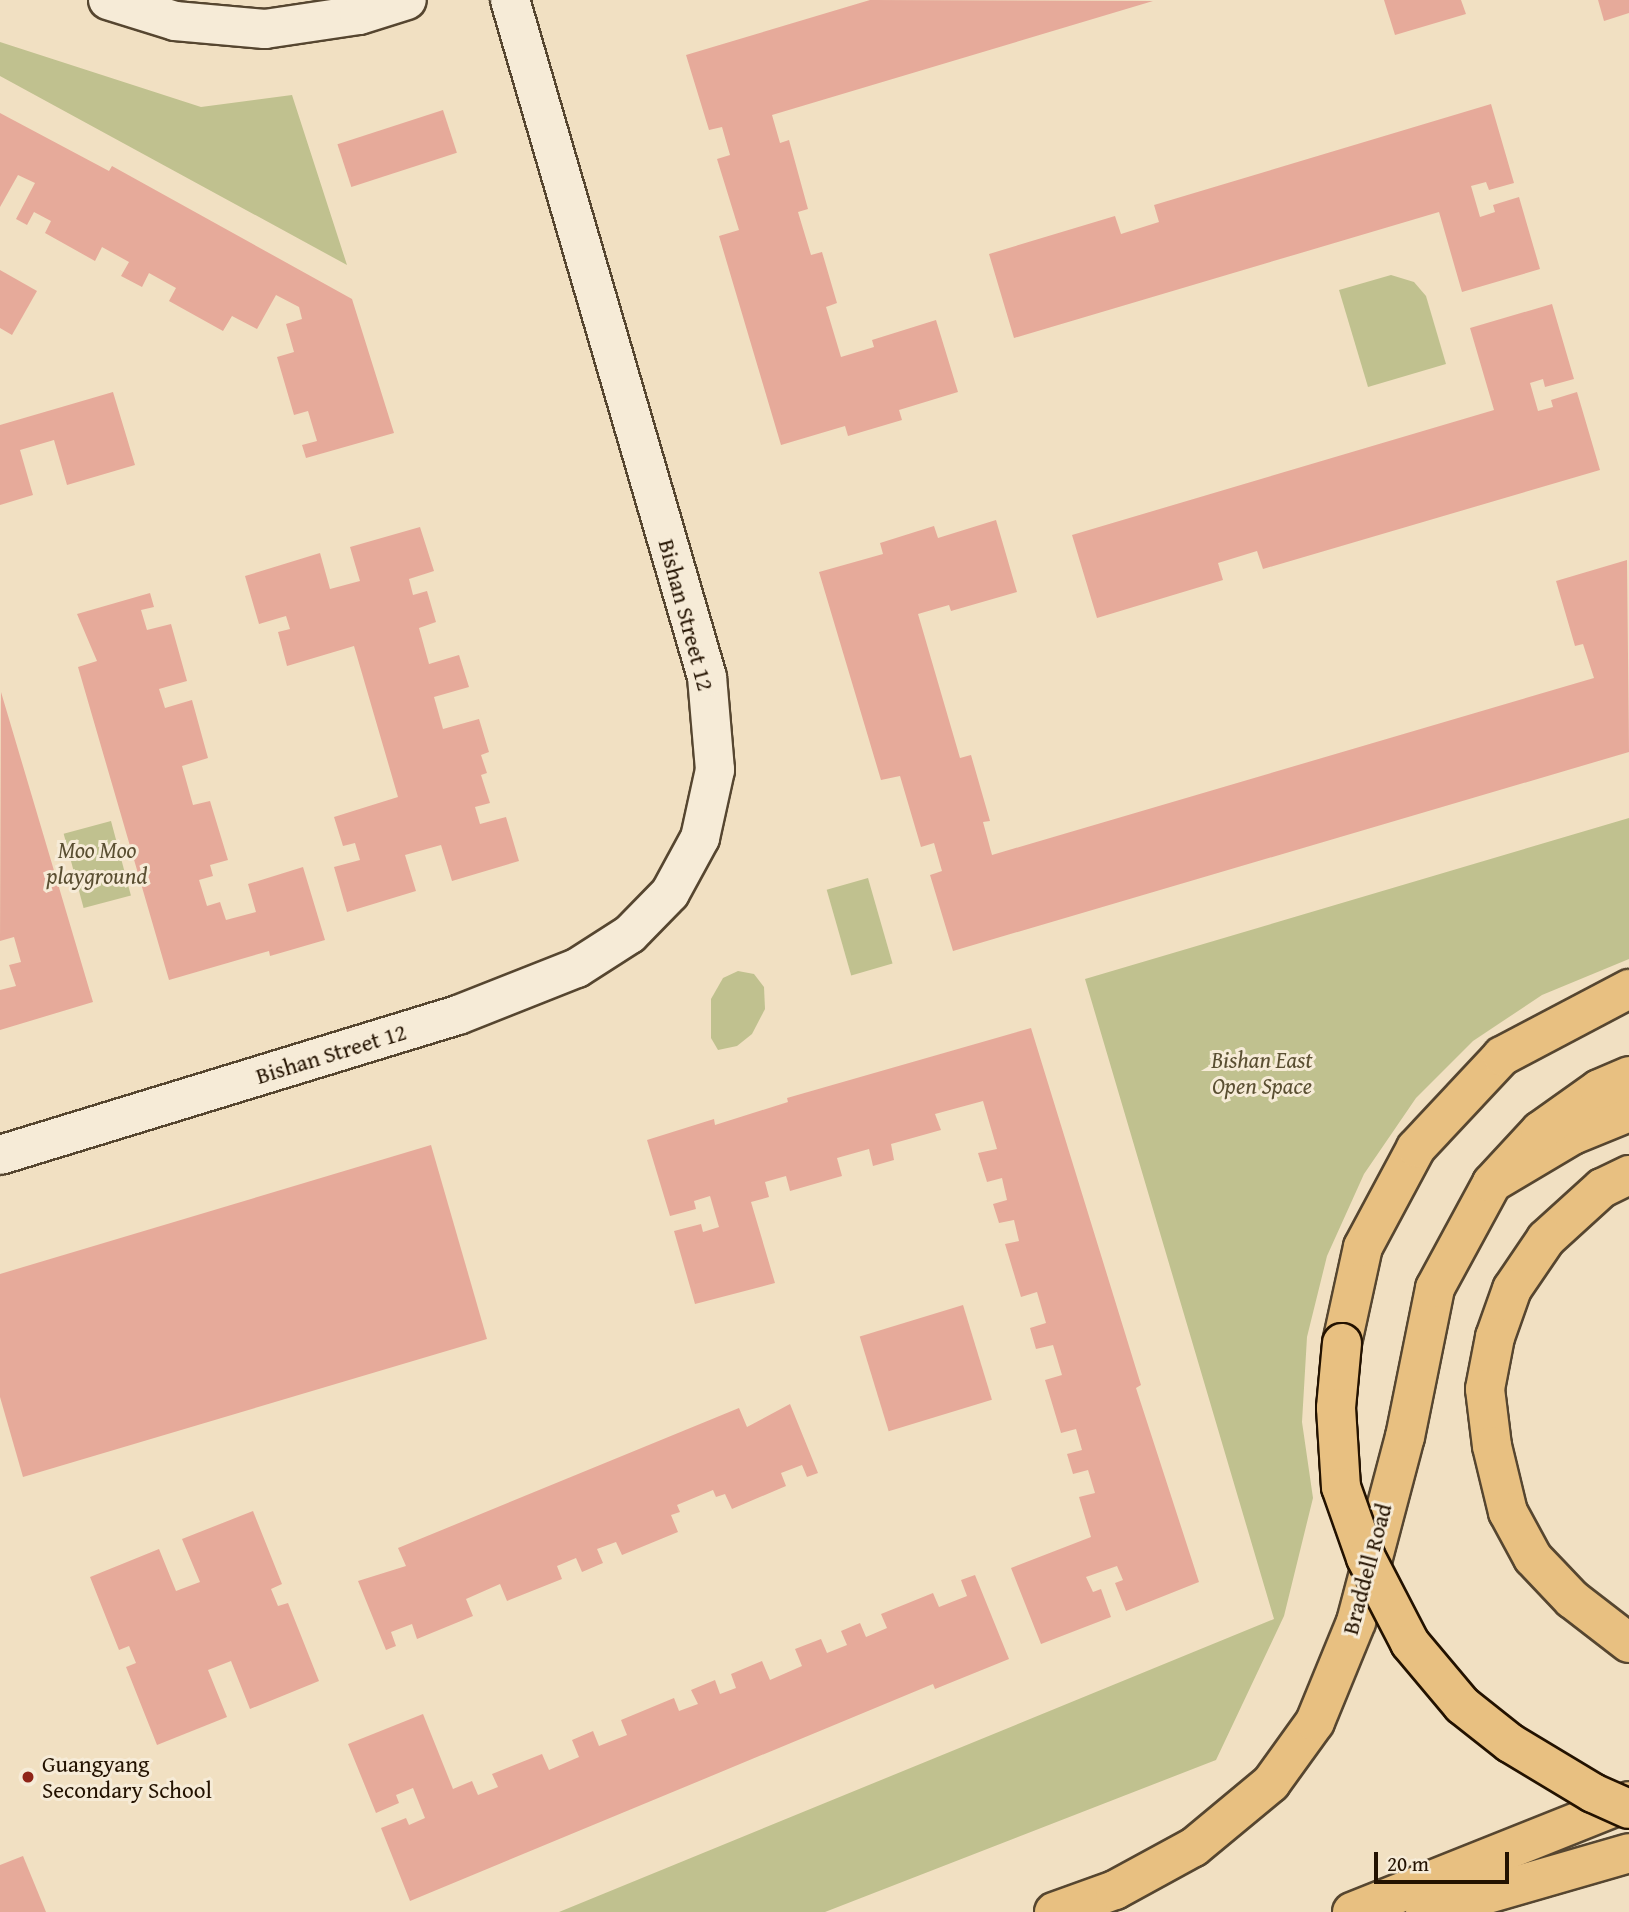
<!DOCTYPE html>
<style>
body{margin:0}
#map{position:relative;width:1629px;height:1912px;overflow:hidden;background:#f1e0c2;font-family:"Gentium Book Plus",serif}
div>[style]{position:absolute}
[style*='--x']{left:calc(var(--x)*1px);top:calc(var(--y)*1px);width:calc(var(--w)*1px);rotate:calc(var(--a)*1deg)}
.green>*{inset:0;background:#c0c18f;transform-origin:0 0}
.building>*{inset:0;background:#e6aa9a;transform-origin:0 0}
.roads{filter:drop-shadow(2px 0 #564630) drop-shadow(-2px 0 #564630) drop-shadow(0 2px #564630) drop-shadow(0 -2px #564630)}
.minor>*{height:38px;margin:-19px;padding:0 19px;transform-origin:19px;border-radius:19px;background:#f6ebd7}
.major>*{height:38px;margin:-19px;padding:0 19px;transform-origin:19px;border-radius:19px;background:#e8c081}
.highway>*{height:38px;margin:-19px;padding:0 19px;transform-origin:19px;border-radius:19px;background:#e8c081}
.bridges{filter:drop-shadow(2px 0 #231200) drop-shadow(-2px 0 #231200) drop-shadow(0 2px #231200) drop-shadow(0 -2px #231200)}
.highway-bridge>*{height:38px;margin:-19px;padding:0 19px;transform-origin:19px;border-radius:19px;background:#e8c081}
.dots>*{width:19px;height:19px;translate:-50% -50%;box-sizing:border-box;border:4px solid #f6ebd7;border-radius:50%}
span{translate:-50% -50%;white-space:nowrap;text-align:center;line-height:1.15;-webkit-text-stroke:6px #f6ebd7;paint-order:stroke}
.street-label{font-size:23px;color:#231200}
.park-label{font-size:23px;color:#5a4f32;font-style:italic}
.poi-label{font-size:23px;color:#231200}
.left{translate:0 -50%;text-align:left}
.scale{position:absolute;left:1374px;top:1852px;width:135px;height:32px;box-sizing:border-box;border:4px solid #231200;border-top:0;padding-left:9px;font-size:21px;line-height:24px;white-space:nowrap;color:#231200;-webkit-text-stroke:5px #f6ebd7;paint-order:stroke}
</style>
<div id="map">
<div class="green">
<i style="clip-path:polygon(0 42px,201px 107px,292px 95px,347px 265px,0 76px)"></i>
<i style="clip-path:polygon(1391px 275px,1414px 282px,1426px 296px,1446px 364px,1368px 387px,1339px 290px)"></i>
<i style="clip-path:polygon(1629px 818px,1629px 959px,1542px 995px,1473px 1041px,1416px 1098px,1364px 1174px,1327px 1256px,1307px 1337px,1302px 1422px,1313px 1498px,1284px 1616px,1216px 1760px,825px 1912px,559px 1912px,1274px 1619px,1085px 979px)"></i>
<i style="left:111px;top:821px;width:77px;height:49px;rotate:75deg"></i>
<i style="left:868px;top:878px;width:89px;height:43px;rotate:74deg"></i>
<i style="clip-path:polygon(738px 971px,754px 974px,764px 987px,765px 1009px,752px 1034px,737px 1046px,718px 1050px,711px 1038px,711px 999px,723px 978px)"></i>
</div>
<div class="building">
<i style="clip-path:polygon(870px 0,1153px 1px,772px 115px,780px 143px,789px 140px,808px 209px,798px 212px,811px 255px,822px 252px,837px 303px,826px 307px,841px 357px,874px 347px,872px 340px,936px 320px,958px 392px,899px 410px,902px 420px,848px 436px,845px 426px,781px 445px,719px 236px,739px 230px,717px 159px,730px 155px,722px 127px,709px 130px,686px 55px)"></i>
<i style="clip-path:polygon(1384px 0,1461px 0,1466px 14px,1395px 35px)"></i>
<i style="clip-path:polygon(1598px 0,1629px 0,1629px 13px,1604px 21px)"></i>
<i style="clip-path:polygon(1491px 104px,1514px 183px,1489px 190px,1486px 182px,1471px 186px,1480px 217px,1495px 212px,1493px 205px,1519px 197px,1540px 269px,1462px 292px,1439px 212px,1014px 338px,989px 254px,1115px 216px,1121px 234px,1159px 222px,1154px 205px)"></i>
<i style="left:443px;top:110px;width:45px;height:111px;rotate:72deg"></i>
<i style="clip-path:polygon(0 113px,109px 171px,112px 166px,352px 299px,394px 433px,306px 458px,302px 445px,317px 441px,308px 411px,294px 415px,277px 357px,294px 352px,286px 324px,302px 319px,299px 307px,276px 295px,257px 329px,232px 316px,223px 331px,169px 301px,176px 288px,149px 273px,142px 287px,121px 276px,129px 262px,102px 247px,95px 261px,45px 233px,51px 221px,34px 212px,27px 225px,16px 219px,35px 183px,18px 175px,0 207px)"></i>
<i style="clip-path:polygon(0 270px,37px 291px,12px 335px,0 328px)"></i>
<i style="clip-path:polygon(1552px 304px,1574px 379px,1545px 387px,1543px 379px,1530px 383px,1538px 411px,1553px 407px,1551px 400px,1577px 392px,1600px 470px,1263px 569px,1257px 551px,1218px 563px,1223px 580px,1097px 618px,1072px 535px,1494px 410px,1470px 328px)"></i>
<i style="clip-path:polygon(113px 392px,135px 465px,67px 485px,54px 440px,20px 450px,33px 495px,0 505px,0 425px)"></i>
<i style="clip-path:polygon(996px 520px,1017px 592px,951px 611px,949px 605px,918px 614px,960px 758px,971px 755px,990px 821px,983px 822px,992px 855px,1594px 678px,1583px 644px,1575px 646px,1556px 581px,1627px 560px,1629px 752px,953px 951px,930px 875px,942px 871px,934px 843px,921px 847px,900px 776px,881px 780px,819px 572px,883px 554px,880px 543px,934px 526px,938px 538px)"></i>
<i style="clip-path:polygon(420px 527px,434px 571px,409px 579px,413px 595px,427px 591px,436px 622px,419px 628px,429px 664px,459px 655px,469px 687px,434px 697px,443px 729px,479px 719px,489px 752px,481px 755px,487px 773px,481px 775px,490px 803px,475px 807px,480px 824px,506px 817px,519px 861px,452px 881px,441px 845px,405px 855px,416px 891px,347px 912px,334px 867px,360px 860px,355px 843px,343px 846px,334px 817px,398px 797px,354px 646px,287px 666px,278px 632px,290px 629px,286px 616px,259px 624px,245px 576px,320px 553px,330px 589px,360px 581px,350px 547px)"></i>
<i style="clip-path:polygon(150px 593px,154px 607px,141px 610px,147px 630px,171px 624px,187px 681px,159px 689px,165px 708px,192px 700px,208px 758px,182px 766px,193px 805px,210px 801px,228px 860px,210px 865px,213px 876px,199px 880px,207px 906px,220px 902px,226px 920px,256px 912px,248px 884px,303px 867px,325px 940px,270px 956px,269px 951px,169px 980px,78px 667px,97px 661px,77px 614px)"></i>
<i style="clip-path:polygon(1px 692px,93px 1002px,0 1030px,0 990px,16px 986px,9px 965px,21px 962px,14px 937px,0 941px)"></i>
<i style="clip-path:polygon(1031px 1028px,1141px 1385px,1136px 1388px,1199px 1582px,1126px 1611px,1115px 1583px,1123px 1580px,1117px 1566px,1086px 1577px,1093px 1592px,1101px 1589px,1111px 1617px,1041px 1644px,1011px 1568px,1091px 1537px,1079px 1497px,1095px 1493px,1088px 1470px,1073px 1474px,1067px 1454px,1082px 1450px,1076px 1429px,1061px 1433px,1045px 1380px,1062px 1375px,1053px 1345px,1036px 1349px,1030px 1328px,1046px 1323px,1037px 1292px,1021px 1297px,1005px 1244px,1019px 1241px,1014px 1220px,999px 1223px,993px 1204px,1007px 1200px,1002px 1178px,987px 1182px,978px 1153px,997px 1149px,983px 1101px,935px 1114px,941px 1130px,891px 1144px,894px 1160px,873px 1166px,869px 1149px,837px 1158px,842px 1176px,790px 1191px,786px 1176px,765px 1182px,769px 1197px,751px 1202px,775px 1283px,695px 1304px,674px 1231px,701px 1224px,703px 1232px,719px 1227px,710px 1196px,694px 1201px,696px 1209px,670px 1216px,647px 1140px,714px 1119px,715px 1125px,788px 1102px,787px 1098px)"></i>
<i style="clip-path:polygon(431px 1145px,487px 1339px,23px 1477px,0 1397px,0 1274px)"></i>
<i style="left:963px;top:1305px;width:99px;height:108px;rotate:73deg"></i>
<i style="clip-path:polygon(790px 1404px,818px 1473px,807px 1477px,802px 1465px,781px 1473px,786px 1486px,732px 1509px,725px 1494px,716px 1497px,713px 1490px,677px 1505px,680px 1512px,671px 1515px,678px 1532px,622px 1555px,616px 1542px,597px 1549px,603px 1563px,582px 1572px,576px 1558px,557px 1566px,562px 1579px,507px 1601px,500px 1584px,466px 1599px,473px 1616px,417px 1639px,412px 1624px,391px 1632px,396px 1646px,386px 1650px,358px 1581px,406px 1566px,398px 1548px,739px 1408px,747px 1427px)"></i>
<i style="clip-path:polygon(253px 1511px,282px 1584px,271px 1589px,278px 1606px,288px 1603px,319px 1681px,250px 1709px,231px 1661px,208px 1670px,227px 1717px,157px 1745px,126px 1667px,136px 1663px,129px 1646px,119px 1650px,90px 1577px,159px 1549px,176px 1591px,200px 1582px,182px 1539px)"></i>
<i style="clip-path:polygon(975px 1575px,1009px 1659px,935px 1689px,933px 1684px,410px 1901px,381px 1828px,406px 1818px,409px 1825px,425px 1818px,413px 1788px,396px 1795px,399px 1803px,376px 1813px,348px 1744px,423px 1714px,453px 1789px,472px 1781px,478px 1795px,498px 1787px,492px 1774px,542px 1754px,549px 1770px,579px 1757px,572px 1740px,593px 1731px,599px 1746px,627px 1735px,621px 1720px,674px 1698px,679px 1711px,698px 1704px,691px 1690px,715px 1680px,720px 1694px,736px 1688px,731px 1674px,762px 1661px,770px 1680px,802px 1666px,795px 1649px,821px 1639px,827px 1653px,847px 1645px,841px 1631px,860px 1623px,866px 1637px,887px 1628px,881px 1614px,933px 1593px,939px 1607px,967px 1596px,961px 1580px)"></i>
<i style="clip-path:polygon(23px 1856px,46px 1912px,0 1912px,0 1865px)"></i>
</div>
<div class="roads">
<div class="minor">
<i style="--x:108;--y:0;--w:70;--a:17.4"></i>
<i style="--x:175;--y:21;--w:90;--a:5.1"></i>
<i style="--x:265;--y:29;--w:95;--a:-8.5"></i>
<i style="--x:359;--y:15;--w:50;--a:-17.4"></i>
<i style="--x:0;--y:1155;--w:479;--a:-17"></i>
<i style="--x:458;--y:1015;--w:128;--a:-21.6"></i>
<i style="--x:577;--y:968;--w:63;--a:-32.7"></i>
<i style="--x:630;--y:934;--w:57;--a:-45.7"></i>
<i style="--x:670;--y:893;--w:63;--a:-61.4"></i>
<i style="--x:700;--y:838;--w:70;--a:-77.6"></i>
<i style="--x:715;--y:770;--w:93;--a:-94.9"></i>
<i style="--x:707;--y:677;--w:705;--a:-106.22"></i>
</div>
<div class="major">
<i style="--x:1054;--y:1912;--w:65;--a:-19.8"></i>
<i style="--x:1115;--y:1890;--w:90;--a:-28.6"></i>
<i style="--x:1194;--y:1847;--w:100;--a:-39.7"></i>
<i style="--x:1271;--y:1783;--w:75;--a:-54.2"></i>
<i style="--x:1315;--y:1722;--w:108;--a:-67.7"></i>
<i style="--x:1356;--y:1622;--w:191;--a:-75.2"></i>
<i style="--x:1405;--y:1437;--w:152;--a:-78.6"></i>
<i style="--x:1435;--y:1288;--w:119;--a:-61.5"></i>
<i style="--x:1492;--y:1183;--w:94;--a:-30.7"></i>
<i style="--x:1573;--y:1135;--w:61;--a:-22.3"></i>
</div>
<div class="highway">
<i style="--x:1629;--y:1175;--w:30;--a:154"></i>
<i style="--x:1602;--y:1188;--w:76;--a:137.7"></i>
<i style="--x:1546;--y:1239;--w:60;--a:124.2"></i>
<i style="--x:1512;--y:1289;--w:51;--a:109.5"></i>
<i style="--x:1495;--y:1337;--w:53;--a:100.9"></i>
<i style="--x:1485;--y:1389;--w:57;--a:83"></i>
<i style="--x:1492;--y:1446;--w:68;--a:76.4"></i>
<i style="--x:1508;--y:1512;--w:52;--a:61.5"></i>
<i style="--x:1533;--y:1558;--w:57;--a:46.4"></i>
<i style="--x:1572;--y:1599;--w:72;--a:37.7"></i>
<i style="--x:1492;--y:1183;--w:71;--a:-47.3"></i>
<i style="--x:1540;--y:1131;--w:72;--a:-35.4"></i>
<i style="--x:1599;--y:1089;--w:33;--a:-23"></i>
<i style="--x:1342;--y:1343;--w:98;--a:-77.7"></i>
<i style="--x:1363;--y:1247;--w:112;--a:-61.8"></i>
<i style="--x:1416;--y:1148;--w:126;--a:-46.9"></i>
<i style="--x:1502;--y:1056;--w:144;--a:-27.8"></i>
<i style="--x:1352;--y:1912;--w:298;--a:-21.8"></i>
<i style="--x:1425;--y:1912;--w:212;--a:-16.1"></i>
</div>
</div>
<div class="bridges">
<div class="highway-bridge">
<i style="--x:1342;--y:1343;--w:65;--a:95.3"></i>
<i style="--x:1336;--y:1408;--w:79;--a:86.4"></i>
<i style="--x:1341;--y:1487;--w:75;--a:70.6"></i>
<i style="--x:1366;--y:1558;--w:96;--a:62.6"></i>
<i style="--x:1410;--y:1643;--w:81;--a:50"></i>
<i style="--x:1462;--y:1705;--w:61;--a:38.4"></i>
<i style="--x:1510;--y:1743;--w:97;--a:31.1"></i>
<i style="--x:1593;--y:1793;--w:39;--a:24"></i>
</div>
</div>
<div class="dots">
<i style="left:28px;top:1777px;background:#8f2418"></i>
</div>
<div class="street-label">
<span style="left:686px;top:615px;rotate:75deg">Bishan Street 12</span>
<span style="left:331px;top:1054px;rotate:-17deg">Bishan Street 12</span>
<span style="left:1367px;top:1569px;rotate:-75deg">Braddell Road</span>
</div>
<div class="park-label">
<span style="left:97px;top:863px">Moo Moo<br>playground</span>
<span style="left:1262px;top:1073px">Bishan East<br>Open Space</span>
</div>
<div class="poi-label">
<span class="left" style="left:42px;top:1777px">Guangyang<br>Secondary School</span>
</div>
<div class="scale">20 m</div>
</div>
